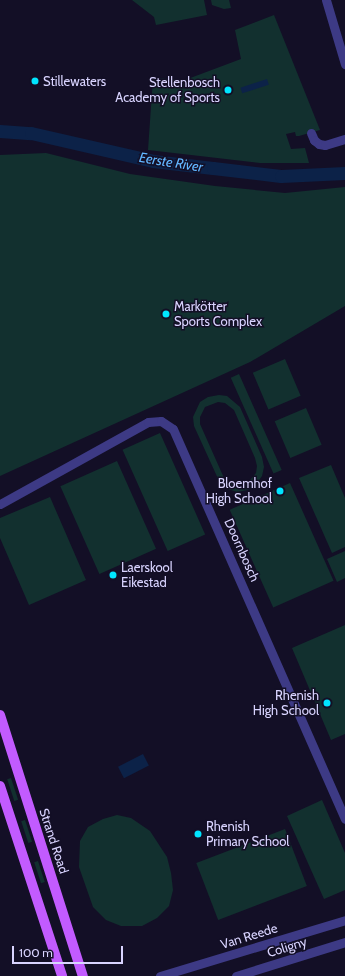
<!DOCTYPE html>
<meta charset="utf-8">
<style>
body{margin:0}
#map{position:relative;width:345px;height:976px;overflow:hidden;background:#130f26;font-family:Cabin,sans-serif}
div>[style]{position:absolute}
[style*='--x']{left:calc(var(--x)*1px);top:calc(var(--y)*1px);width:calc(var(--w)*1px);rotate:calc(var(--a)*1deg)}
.green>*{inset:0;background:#12302f;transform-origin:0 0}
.water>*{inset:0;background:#0c2248;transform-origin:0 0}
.river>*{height:13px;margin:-6.5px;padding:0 6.5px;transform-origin:6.5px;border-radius:6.5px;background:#0c2248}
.minor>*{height:9px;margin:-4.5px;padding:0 4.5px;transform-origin:4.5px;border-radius:4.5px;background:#3d3a85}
.major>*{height:10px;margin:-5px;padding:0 5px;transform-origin:5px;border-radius:5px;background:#c25bff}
.dots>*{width:11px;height:11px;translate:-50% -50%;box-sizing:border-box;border:2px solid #130f26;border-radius:50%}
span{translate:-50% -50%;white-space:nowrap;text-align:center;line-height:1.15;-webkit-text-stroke:3px #130f26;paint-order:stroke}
.poi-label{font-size:13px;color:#d9d4ff}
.left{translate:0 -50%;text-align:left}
.right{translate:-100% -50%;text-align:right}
.street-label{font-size:13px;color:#d9d4ff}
.water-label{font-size:14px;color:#62b6ff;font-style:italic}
.scale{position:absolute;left:12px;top:946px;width:111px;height:18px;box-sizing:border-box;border:2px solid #d9d4ff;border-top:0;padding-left:5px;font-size:12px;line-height:14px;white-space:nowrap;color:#d9d4ff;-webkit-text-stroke:3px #130f26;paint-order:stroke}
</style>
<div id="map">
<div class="green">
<i style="clip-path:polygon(132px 0,204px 0,207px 15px,156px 25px,154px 17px)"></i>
<i style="clip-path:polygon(211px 0,229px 0,231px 8px,224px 9px,212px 5px)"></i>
<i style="clip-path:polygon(274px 15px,320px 130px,299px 136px,296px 136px,295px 132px,286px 134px,291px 149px,305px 148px,309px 163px,260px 163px,148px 150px,153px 78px,185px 80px,241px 59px,235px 30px)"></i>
<i style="clip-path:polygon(46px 153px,130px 174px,215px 186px,285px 193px,345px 187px,345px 306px,250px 362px,0 476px,0 155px)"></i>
<i style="left:285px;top:359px;width:40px;height:35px;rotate:67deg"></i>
<i style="left:239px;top:374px;width:105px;height:9px;rotate:66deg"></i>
<i style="clip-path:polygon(evenodd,219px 395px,227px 396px,240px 407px,262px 457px,264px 467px,262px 476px,257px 483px,248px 490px,237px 492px,228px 489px,220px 483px,194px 426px,193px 417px,200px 402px,208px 397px,219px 395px,218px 402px,225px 403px,234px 410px,255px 458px,257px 466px,256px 473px,251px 479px,246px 483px,238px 485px,231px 483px,224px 478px,200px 424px,200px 417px,205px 407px,218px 402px)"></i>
<i style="left:306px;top:408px;width:40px;height:34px;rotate:67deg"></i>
<i style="left:160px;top:433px;width:111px;height:41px;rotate:66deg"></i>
<i style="left:117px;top:461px;width:96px;height:62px;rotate:66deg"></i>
<i style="clip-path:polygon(331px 465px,345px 498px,345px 547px,332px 553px,299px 478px)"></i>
<i style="left:290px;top:483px;width:107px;height:66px;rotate:66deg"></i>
<i style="clip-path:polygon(50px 497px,86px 580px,29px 605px,0 538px,0 518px)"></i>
<i style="clip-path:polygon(345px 551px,345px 578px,337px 582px,327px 559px)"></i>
<i style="clip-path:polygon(345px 625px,345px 734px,331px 740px,292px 648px)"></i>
<i style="left:11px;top:778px;width:23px;height:4px;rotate:72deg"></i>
<i style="clip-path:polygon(322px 800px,345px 853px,345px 890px,324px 899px,287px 816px)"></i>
<i style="clip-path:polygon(117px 815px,131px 818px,150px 831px,167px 857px,171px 873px,173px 890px,169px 906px,157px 918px,142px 926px,121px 926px,106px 920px,93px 907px,79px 867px,80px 841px,88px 827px,103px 819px)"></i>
<i style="left:25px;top:820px;width:23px;height:4px;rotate:72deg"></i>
<i style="left:285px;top:829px;width:61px;height:95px;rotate:69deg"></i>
<i style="left:38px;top:861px;width:22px;height:4px;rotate:72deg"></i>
</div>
<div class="water">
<i style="left:267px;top:79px;width:6px;height:28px;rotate:72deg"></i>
<i style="left:143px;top:754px;width:13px;height:28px;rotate:63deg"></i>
</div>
<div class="river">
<i style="--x:0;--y:131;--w:31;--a:4"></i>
<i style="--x:31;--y:133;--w:125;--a:12.9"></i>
<i style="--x:153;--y:161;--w:60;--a:6.7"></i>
<i style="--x:213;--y:168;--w:68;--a:6.7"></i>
<i style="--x:281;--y:176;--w:64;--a:-2.7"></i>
</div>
<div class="minor">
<i style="--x:326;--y:0;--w:67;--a:73.5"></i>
<i style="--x:311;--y:133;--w:8;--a:67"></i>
<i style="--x:314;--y:140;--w:6;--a:39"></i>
<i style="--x:319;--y:144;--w:6;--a:9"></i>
<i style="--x:325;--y:145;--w:21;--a:-17"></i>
<i style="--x:0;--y:504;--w:169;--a:-29"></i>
<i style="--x:148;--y:422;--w:13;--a:-4"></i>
<i style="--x:161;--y:421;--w:14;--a:34"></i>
<i style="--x:173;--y:429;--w:426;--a:66.2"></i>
<i style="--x:160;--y:976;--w:193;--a:-16.8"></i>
<i style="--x:236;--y:976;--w:114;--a:-17.3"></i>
</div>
<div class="major">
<i style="--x:0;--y:715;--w:274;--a:72.4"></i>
<i style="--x:0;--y:786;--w:200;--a:71.9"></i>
</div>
<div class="dots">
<i style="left:35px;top:81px;background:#00e5ff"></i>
<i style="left:228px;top:90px;background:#00e5ff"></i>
<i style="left:166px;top:314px;background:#00e5ff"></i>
<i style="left:280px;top:491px;background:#00e5ff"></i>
<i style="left:113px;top:575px;background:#00e5ff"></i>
<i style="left:327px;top:703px;background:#00e5ff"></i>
<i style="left:198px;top:834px;background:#00e5ff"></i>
</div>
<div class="poi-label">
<span class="left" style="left:43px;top:81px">Stillewaters</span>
<span class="right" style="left:220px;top:90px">Stellenbosch<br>Academy of Sports</span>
<span class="left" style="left:174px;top:314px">Markötter<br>Sports Complex</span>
<span class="right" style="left:272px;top:491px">Bloemhof<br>High School</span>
<span class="left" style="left:121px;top:575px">Laerskool<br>Eikestad</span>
<span class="right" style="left:319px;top:703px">Rhenish<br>High School</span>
<span class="left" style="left:206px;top:834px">Rhenish<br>Primary School</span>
</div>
<div class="street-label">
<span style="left:242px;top:550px;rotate:66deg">Doornbosch</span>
<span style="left:54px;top:841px;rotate:72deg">Strand Road</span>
<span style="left:249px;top:936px;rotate:-17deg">Van Reede</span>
<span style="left:287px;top:947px;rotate:-17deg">Coligny</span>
</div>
<div class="water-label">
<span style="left:171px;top:162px;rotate:9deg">Eerste River</span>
</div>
<div class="scale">100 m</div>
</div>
